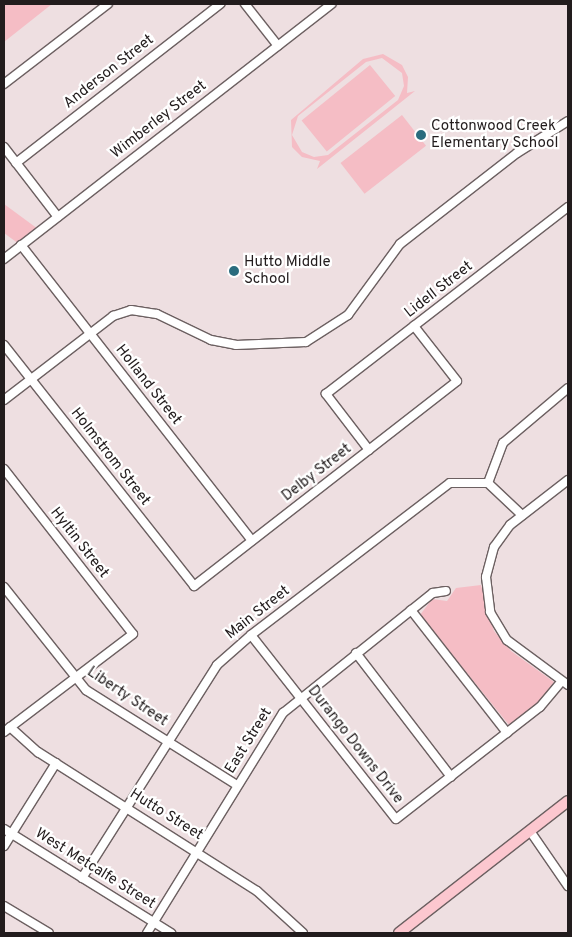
<!DOCTYPE html>
<style>
body{margin:0}
#map{position:relative;width:572px;height:937px;overflow:hidden;background:#eedfe1;font-family:Overpass,sans-serif}
div>[style]{position:absolute}
[style*='--x']{left:calc(var(--x)*1px);top:calc(var(--y)*1px);width:calc(var(--w)*1px);rotate:calc(var(--a)*1deg)}
.green>*{inset:0;background:#f5bdc5;transform-origin:0 0}
.roads{filter:drop-shadow(1px 0 #6c6061) drop-shadow(-1px 0 #6c6061) drop-shadow(0 1px #6c6061) drop-shadow(0 -1px #6c6061)}
.minor>*{height:8px;margin:-4px;padding:0 4px;transform-origin:4px;border-radius:4px;background:#fff}
.major>*{height:10px;margin:-5px;padding:0 5px;transform-origin:5px;border-radius:5px;background:#fcc7cf}
.dots>*{width:14px;height:14px;translate:-50% -50%;box-sizing:border-box;border:2px solid #fff;border-radius:50%}
span{translate:-50% -50%;white-space:nowrap;text-align:center;line-height:1.15;-webkit-text-stroke:4.5px #fff;paint-order:stroke}
.street-label{font-size:15px;color:#221c1d}
.poi-label{font-size:15px;color:#221c1d}
.left{translate:0 -50%;text-align:left}
.frame{position:absolute;inset:0;border:5px solid #221c1d;pointer-events:none}
</style>
<div id="map">
<div class="green">
<i style="clip-path:polygon(4px 4px,52px 4px,4px 42px)"></i>
<i style="clip-path:polygon(evenodd,383px 54px,402px 65px,408px 77px,407px 93px,415px 91px,317px 169px,320px 161px,302px 157px,292px 147px,291px 120px,363px 59px,383px 54px,382px 58px,402px 73px,404px 86px,398px 100px,328px 155px,314px 157px,302px 152px,292px 135px,298px 116px,366px 62px,382px 58px)"></i>
<i style="left:370px;top:65px;width:40px;height:88px;rotate:51deg"></i>
<i style="left:402px;top:115px;width:39px;height:78px;rotate:52deg"></i>
<i style="clip-path:polygon(4px 204px,38px 229px,19px 244px,4px 233px)"></i>
<i style="clip-path:polygon(481px 585px,494px 631px,511px 651px,554px 682px,544px 698px,509px 725px,420px 615px,432px 599px,447px 601px,456px 588px)"></i>
</div>
<div class="roads">
<div class="minor">
<i style="--x:245;--y:4;--w:53;--a:51.8"></i>
<i style="--x:4;--y:84;--w:131;--a:-37.6"></i>
<i style="--x:4;--y:147;--w:88;--a:52.4"></i>
<i style="--x:16;--y:163;--w:259;--a:-37.9"></i>
<i style="--x:21;--y:245;--w:375;--a:52"></i>
<i style="--x:4;--y:259;--w:415;--a:-37.9"></i>
<i style="--x:4;--y:345;--w:307;--a:51.7"></i>
<i style="--x:194;--y:586;--w:333;--a:-37.9"></i>
<i style="--x:457;--y:381;--w:70;--a:-128"></i>
<i style="--x:4;--y:400;--w:138;--a:-37.6"></i>
<i style="--x:113;--y:316;--w:19;--a:-18"></i>
<i style="--x:131;--y:310;--w:26;--a:9"></i>
<i style="--x:157;--y:314;--w:60;--a:25.7"></i>
<i style="--x:211;--y:340;--w:25;--a:11"></i>
<i style="--x:236;--y:345;--w:70;--a:-2.5"></i>
<i style="--x:306;--y:342;--w:50;--a:-32.7"></i>
<i style="--x:348;--y:315;--w:88;--a:-53.8"></i>
<i style="--x:400;--y:244;--w:148;--a:-37.9"></i>
<i style="--x:517;--y:153;--w:60;--a:-32.1"></i>
<i style="--x:369;--y:450;--w:71;--a:-127.5"></i>
<i style="--x:326;--y:394;--w:306;--a:-37.7"></i>
<i style="--x:4;--y:469;--w:209;--a:52"></i>
<i style="--x:133;--y:634;--w:162;--a:142.8"></i>
<i style="--x:568;--y:480;--w:73;--a:142.2"></i>
<i style="--x:510;--y:525;--w:27;--a:126"></i>
<i style="--x:494;--y:547;--w:31;--a:105"></i>
<i style="--x:486;--y:577;--w:35;--a:83"></i>
<i style="--x:490;--y:612;--w:33;--a:59"></i>
<i style="--x:507;--y:640;--w:76;--a:36.4"></i>
<i style="--x:488;--y:483;--w:43;--a:-69.4"></i>
<i style="--x:503;--y:443;--w:85;--a:-40.2"></i>
<i style="--x:4;--y:587;--w:132;--a:51.5"></i>
<i style="--x:86;--y:690;--w:178;--a:32.2"></i>
<i style="--x:411;--y:610;--w:156;--a:52"></i>
<i style="--x:251;--y:635;--w:234;--a:51.8"></i>
<i style="--x:396;--y:819;--w:182;--a:-37.9"></i>
<i style="--x:540;--y:707;--w:34;--a:-50"></i>
<i style="--x:356;--y:653;--w:156;--a:52.5"></i>
<i style="--x:10;--y:727;--w:38;--a:42"></i>
<i style="--x:38;--y:752;--w:259;--a:32.4"></i>
<i style="--x:257;--y:891;--w:62;--a:42.4"></i>
<i style="--x:4;--y:829;--w:197;--a:31.9"></i>
<i style="--x:530;--y:831;--w:67;--a:55.4"></i>
<i style="--x:4;--y:846;--w:98;--a:-57.9"></i>
<i style="--x:82;--y:878;--w:252;--a:-57.6"></i>
<i style="--x:217;--y:665;--w:45;--a:-41.4"></i>
<i style="--x:251;--y:635;--w:250;--a:-37.4"></i>
<i style="--x:450;--y:483;--w:38;--a:0"></i>
<i style="--x:488;--y:483;--w:47;--a:43.3"></i>
<i style="--x:4;--y:906;--w:52;--a:31"></i>
<i style="--x:147;--y:933;--w:259;--a:-58.3"></i>
<i style="--x:283;--y:713;--w:192;--a:-38.7"></i>
<i style="--x:433;--y:593;--w:13;--a:-9"></i>
</div>
<div class="major">
<i style="--x:399;--y:933;--w:214;--a:-38"></i>
</div>
</div>
<div class="dots">
<i style="left:421px;top:135px;background:#2a6c7e"></i>
<i style="left:234px;top:271px;background:#2a6c7e"></i>
</div>
<div class="street-label">
<span style="left:109px;top:72px;rotate:-38deg">Anderson Street</span>
<span style="left:159px;top:120px;rotate:-38deg">Wimberley Street</span>
<span style="left:439px;top:290px;rotate:-38deg">Lidell Street</span>
<span style="left:148px;top:385px;rotate:52deg">Holland Street</span>
<span style="left:110px;top:457px;rotate:52deg">Holmstrom Street</span>
<span style="left:317px;top:473px;rotate:-38deg">Delby Street</span>
<span style="left:79px;top:543px;rotate:52deg">Hyltin Street</span>
<span style="left:258px;top:613px;rotate:-38deg">Main Street</span>
<span style="left:127px;top:697px;rotate:34deg">Liberty Street</span>
<span style="left:249px;top:741px;rotate:-58deg">East Street</span>
<span style="left:355px;top:745px;rotate:52deg">Durango Downs Drive</span>
<span style="left:166px;top:815px;rotate:32deg">Hutto Street</span>
<span style="left:95px;top:869px;rotate:32deg">West Metcalfe Street</span>
</div>
<div class="poi-label">
<span class="left" style="left:431px;top:135px">Cottonwood Creek<br>Elementary School</span>
<span class="left" style="left:244px;top:271px">Hutto Middle<br>School</span>
</div>
<div class="frame"></div>
</div>
